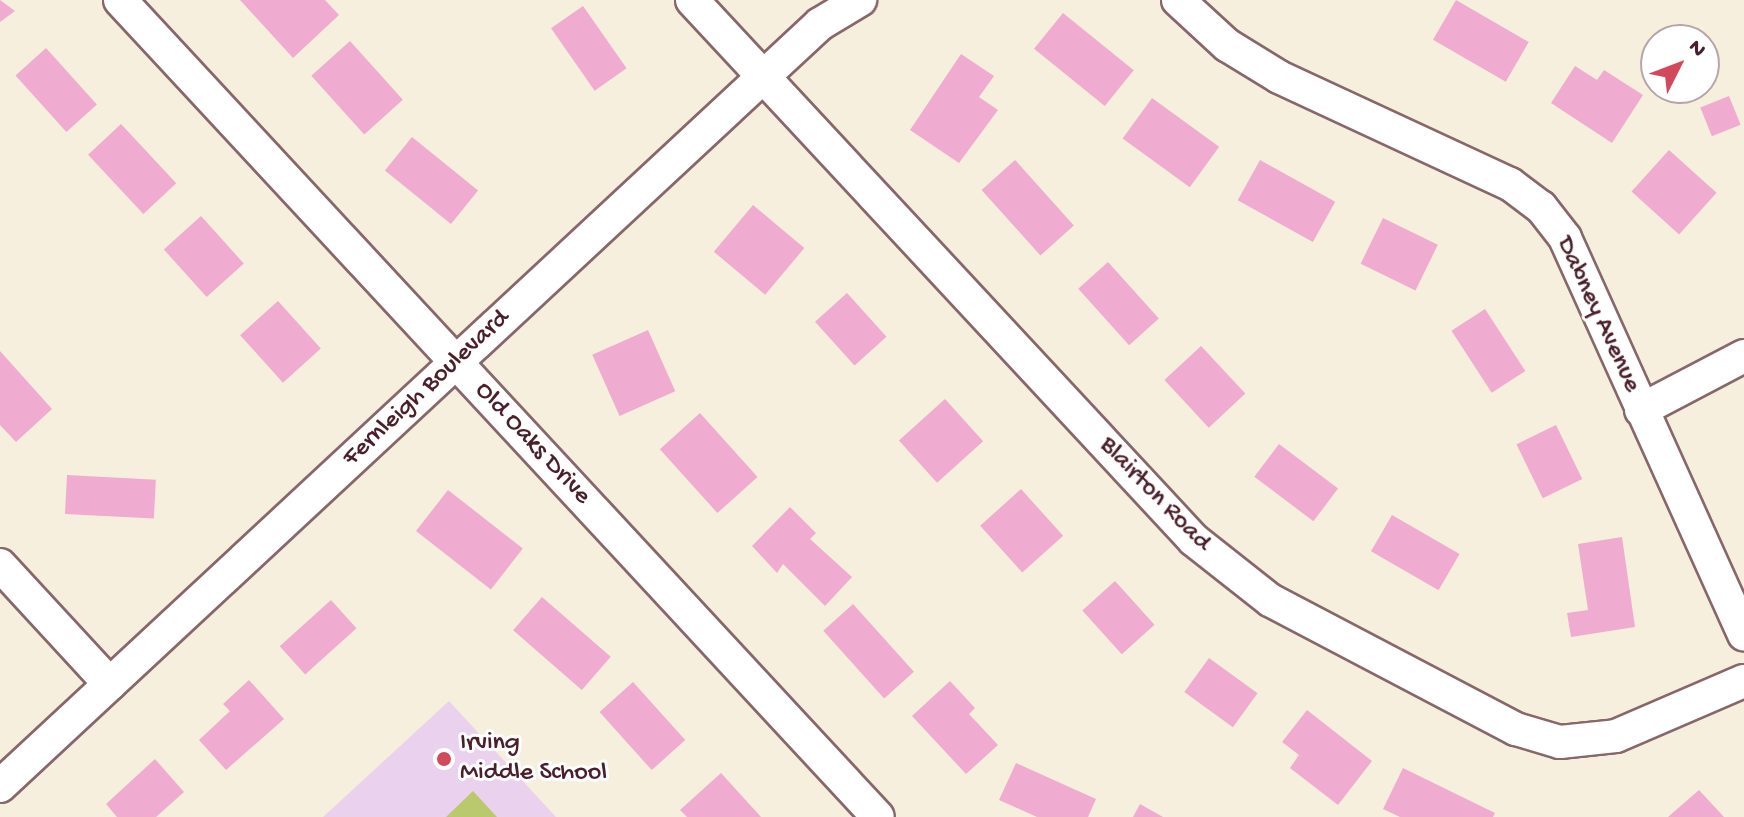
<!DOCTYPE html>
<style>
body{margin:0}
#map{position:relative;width:1744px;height:817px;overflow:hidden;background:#f7efde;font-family:"Gochi Hand",sans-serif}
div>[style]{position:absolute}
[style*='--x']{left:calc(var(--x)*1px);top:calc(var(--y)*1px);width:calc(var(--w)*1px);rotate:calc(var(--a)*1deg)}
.built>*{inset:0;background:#ead1ed}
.green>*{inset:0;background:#bac96c}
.building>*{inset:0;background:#efabd0;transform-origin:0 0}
.roads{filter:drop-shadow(2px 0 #87686a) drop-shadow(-2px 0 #87686a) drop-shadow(0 2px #87686a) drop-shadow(0 -2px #87686a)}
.street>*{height:32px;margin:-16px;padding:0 16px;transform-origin:16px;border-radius:16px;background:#fff}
.dots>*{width:22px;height:22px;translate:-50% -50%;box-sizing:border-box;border:4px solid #fff;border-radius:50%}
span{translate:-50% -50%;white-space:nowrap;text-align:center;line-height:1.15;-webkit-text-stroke:6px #fff;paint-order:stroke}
.street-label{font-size:26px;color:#4a1f2b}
.poi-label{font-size:26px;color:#4a1f2b}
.left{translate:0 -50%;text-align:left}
.north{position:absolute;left:1640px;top:24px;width:80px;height:80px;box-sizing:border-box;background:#fff;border:2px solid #b7a5aa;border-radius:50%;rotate:48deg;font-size:22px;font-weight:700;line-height:32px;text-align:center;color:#4a1f2b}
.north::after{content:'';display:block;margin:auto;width:28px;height:36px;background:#d1495b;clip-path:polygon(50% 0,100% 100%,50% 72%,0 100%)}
</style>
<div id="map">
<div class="built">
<i style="clip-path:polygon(449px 701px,556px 817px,323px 817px)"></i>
</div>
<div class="green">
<i style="clip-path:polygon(473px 791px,497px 817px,446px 817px)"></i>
</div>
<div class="building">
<i style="clip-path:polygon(0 0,15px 11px,0 22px)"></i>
<i style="clip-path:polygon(240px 0,325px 0,339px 15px,293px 58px)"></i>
<i style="left:1456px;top:0;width:84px;height:46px;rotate:30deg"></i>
<i style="left:583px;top:6px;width:76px;height:39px;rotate:55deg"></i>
<i style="left:1063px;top:13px;width:91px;height:46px;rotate:39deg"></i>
<i style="left:350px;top:41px;width:79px;height:52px;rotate:48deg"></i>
<i style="left:46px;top:48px;width:76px;height:41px;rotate:48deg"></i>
<i style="clip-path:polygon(961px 54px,994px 76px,979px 97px,998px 110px,959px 163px,910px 130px)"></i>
<i style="clip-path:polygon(1575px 66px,1597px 80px,1604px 70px,1643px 95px,1612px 143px,1551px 103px)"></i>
<i style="left:1729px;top:96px;width:31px;height:31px;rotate:68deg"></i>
<i style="left:1152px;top:98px;width:83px;height:50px;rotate:36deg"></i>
<i style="left:121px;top:124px;width:81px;height:45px;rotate:47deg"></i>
<i style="left:412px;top:137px;width:85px;height:43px;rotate:39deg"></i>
<i style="left:1669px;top:150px;width:64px;height:56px;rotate:42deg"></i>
<i style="left:1015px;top:160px;width:88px;height:45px;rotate:48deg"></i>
<i style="left:1260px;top:160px;width:86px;height:46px;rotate:29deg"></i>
<i style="left:753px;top:205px;width:67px;height:61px;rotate:40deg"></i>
<i style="left:201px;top:216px;width:64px;height:50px;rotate:48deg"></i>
<i style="left:1383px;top:218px;width:61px;height:51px;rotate:26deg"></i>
<i style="left:1108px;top:262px;width:76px;height:40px;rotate:48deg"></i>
<i style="left:847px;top:293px;width:59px;height:43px;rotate:48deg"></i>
<i style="left:278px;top:301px;width:64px;height:51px;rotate:48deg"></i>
<i style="left:1485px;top:309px;width:74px;height:40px;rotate:57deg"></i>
<i style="left:648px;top:330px;width:67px;height:61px;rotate:66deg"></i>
<i style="left:1201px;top:346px;width:65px;height:50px;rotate:47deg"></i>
<i style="clip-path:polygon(0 351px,52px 409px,16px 442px,0 425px)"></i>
<i style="left:945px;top:399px;width:57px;height:62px;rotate:48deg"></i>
<i style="left:700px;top:413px;width:86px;height:54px;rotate:48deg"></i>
<i style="left:1556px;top:425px;width:60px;height:44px;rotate:64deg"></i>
<i style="left:1279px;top:444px;width:74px;height:41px;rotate:37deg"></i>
<i style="left:67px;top:475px;width:89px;height:39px;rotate:3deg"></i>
<i style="left:1021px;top:489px;width:63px;height:55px;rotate:48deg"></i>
<i style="left:448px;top:490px;width:95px;height:52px;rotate:38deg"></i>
<i style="clip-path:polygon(790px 507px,816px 533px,810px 539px,852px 577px,825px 606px,783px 564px,777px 573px,752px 546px)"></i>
<i style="left:1392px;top:515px;width:78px;height:42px;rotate:30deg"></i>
<i style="clip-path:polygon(1622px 537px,1635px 627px,1571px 637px,1567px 613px,1588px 610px,1578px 544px)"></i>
<i style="left:1115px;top:581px;width:59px;height:44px;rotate:48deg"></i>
<i style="left:542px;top:597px;width:91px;height:44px;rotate:41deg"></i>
<i style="left:331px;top:600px;width:38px;height:69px;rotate:48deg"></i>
<i style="left:853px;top:604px;width:91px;height:40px;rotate:48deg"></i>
<i style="left:1209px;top:658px;width:60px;height:42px;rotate:36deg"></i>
<i style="clip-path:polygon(249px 680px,284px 719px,226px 770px,199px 740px,230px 711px,223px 704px)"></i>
<i style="clip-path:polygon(950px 681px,975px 708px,969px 714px,998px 745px,966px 774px,912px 716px)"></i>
<i style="left:633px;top:682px;width:78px;height:45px;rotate:48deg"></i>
<i style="clip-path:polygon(1307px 710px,1372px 761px,1338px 805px,1290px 768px,1299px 755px,1282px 742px)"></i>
<i style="clip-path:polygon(155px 759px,184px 792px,156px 817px,117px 817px,106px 804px)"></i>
<i style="clip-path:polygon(1016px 763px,1096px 799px,1088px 817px,1037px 817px,999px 800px)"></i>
<i style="clip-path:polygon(1403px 768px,1495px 813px,1493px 817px,1400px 817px,1383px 809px)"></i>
<i style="clip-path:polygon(721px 773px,761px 817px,687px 817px,680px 810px)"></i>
<i style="clip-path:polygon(1699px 790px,1724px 817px,1668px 817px)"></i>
<i style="clip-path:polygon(1140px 804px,1163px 817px,1133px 817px)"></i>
</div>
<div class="roads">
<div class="street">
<i style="--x:120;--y:0;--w:1114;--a:47.15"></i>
<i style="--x:692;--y:0;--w:737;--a:47.09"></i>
<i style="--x:1194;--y:540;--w:97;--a:38.3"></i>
<i style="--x:1270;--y:600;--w:278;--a:27.7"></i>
<i style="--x:1516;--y:729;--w:46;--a:16.5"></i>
<i style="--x:1560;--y:742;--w:56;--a:-6.1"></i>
<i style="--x:1616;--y:736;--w:139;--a:-23.3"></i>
<i style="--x:1178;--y:0;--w:67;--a:42.6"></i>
<i style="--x:1227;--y:45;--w:61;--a:31.6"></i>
<i style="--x:1279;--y:77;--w:255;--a:24.9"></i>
<i style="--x:1510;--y:184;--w:39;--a:37"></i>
<i style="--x:1541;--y:207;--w:39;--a:52"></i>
<i style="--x:1565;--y:238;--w:435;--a:65.7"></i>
<i style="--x:1641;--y:410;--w:116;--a:-27.7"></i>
<i style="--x:0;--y:565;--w:162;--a:47.3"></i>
<i style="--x:0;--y:786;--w:1119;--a:-42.9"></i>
<i style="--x:820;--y:24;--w:47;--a:-31"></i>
</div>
</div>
<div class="dots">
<i style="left:444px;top:759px;background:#d1495b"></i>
</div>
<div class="street-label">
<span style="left:1597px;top:315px;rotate:65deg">Dabney Avenue</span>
<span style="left:427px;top:389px;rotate:-43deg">Fernleigh Boulevard</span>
<span style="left:532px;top:444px;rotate:47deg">Old Oaks Drive</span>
<span style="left:1154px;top:495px;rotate:46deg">Blairton Road</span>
</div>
<div class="poi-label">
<span class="left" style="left:460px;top:759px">Irving<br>Middle School</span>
</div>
<div class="north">N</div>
</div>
